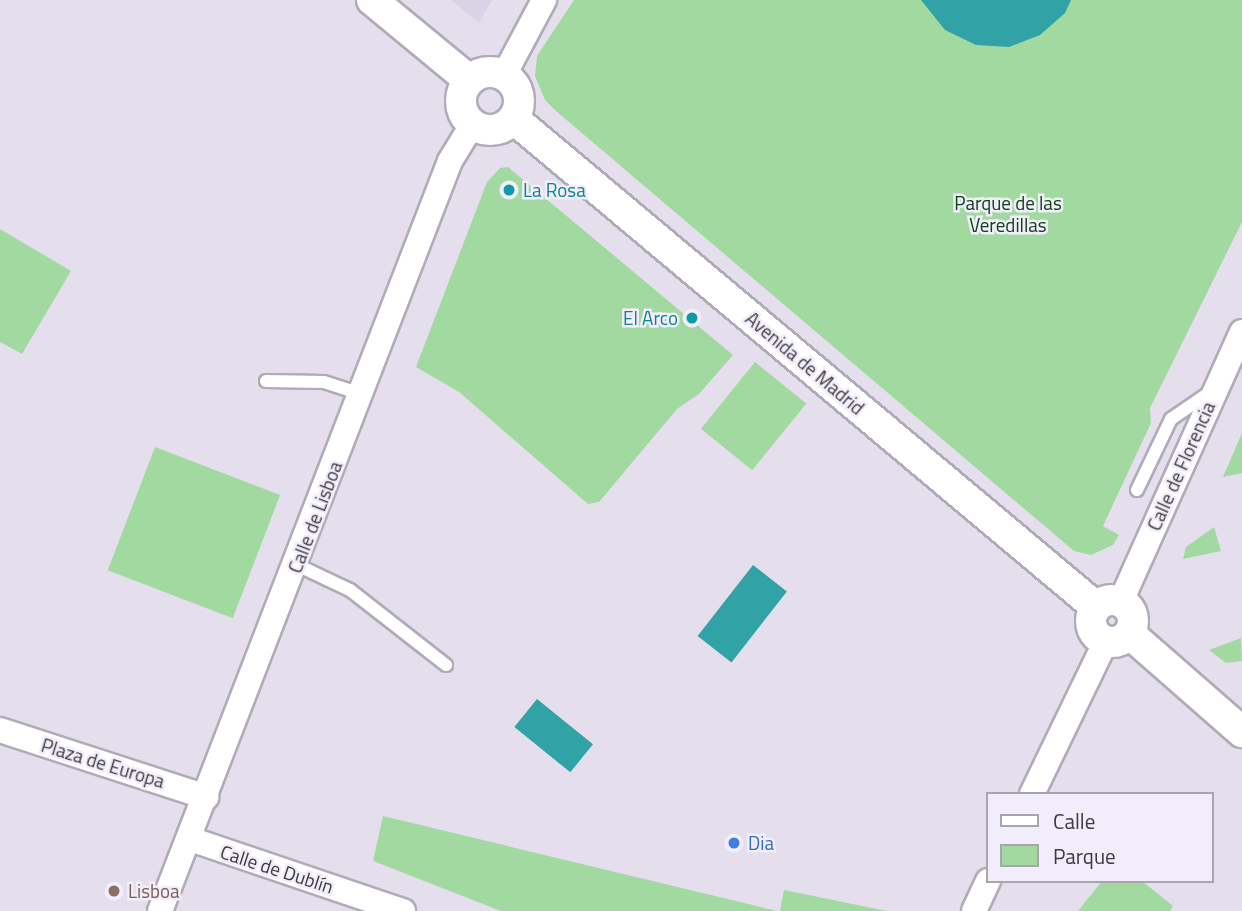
<!DOCTYPE html>
<meta charset="utf-8">
<style>
body{margin:0}
#map{position:relative;width:1242px;height:911px;overflow:hidden;background:#e5dfed;font-family:"Titillium Web",sans-serif}
div>[style]{position:absolute}
[style*='--x']{left:calc(var(--x)*1px);top:calc(var(--y)*1px);width:calc(var(--w)*1px);rotate:calc(var(--a)*1deg)}
.built>*{inset:0;background:#dad2e7}
.green>*{inset:0;background:#a1d9a1;transform-origin:0 0}
.water>*{inset:0;background:#31a2a6;transform-origin:0 0}
.roads{filter:drop-shadow(2px 0 #b0abb8) drop-shadow(-2px 0 #b0abb8) drop-shadow(0 2px #b0abb8) drop-shadow(0 -2px #b0abb8)}
.service>*{height:12px;margin:-6px;padding:0 6px;transform-origin:6px;border-radius:6px;background:#fff}
.minor>*{height:24px;margin:-12px;padding:0 12px;transform-origin:12px;border-radius:12px;background:#fff}
.tertiary>*{height:30px;margin:-15px;padding:0 15px;transform-origin:15px;border-radius:15px;background:#fff}
.tertiary>.ring{margin:-15px;padding:0;box-sizing:content-box;background:none;border:30px solid #fff;border-radius:50%}
.dots>*{width:19px;height:19px;translate:-50% -50%;box-sizing:border-box;border:4px solid #f2edfa;border-radius:50%}
span{translate:-50% -50%;white-space:nowrap;text-align:center;line-height:1.15;-webkit-text-stroke:5px #f2edfa;paint-order:stroke}
.culture-label{font-size:19px;color:#0d838f}
.left{translate:0 -50%;text-align:left}
.right{translate:-100% -50%;text-align:right}
.park-label{font-size:19px;color:#0e4114}
.street-label{font-size:19px;color:#3c3a3f}
.shop-label{font-size:19px;color:#366cbe}
.education-label{font-size:19px;color:#785e54}
.legend{position:absolute;left:986px;top:792px;width:228px;height:91px;box-sizing:border-box;background:#f2edfa;border:2px solid #a9a5af;margin:0;padding:9px 12px;list-style:none;font-size:21px;color:#3c3a3f}
.legend li{display:flex;align-items:center;gap:14px;height:35px}
.legend b{width:35px;border:2px solid #a9a5af}
</style>
<div id="map">
<div class="built">
<i style="clip-path:polygon(451px 0,492px 0,479px 23px)"></i>
</div>
<div class="green">
<i style="clip-path:polygon(574px 0,1242px 0,1242px 222px,1150px 408px,1151px 423px,1103px 526px,1119px 535px,1113px 545px,1091px 555px,1074px 551px,556px 111px,545px 100px,535px 76px,537px 56px)"></i>
<i style="clip-path:polygon(508px 167px,733px 355px,699px 394px,677px 409px,599px 502px,588px 504px,459px 392px,416px 367px,487px 182px,500px 168px)"></i>
<i style="clip-path:polygon(0 229px,71px 271px,22px 354px,0 342px)"></i>
<i style="left:755px;top:362px;width:66px;height:86px;rotate:39deg"></i>
<i style="clip-path:polygon(1242px 433px,1242px 473px,1223px 477px)"></i>
<i style="left:155px;top:447px;width:134px;height:132px;rotate:21deg"></i>
<i style="clip-path:polygon(1214px 527px,1221px 551px,1183px 559px,1186px 547px)"></i>
<i style="clip-path:polygon(1241px 638px,1242px 661px,1226px 663px,1209px 650px)"></i>
<i style="clip-path:polygon(383px 816px,777px 911px,501px 911px,373px 861px)"></i>
<i style="clip-path:polygon(1102px 881px,1142px 881px,1173px 906px,1170px 911px,1078px 911px)"></i>
<i style="clip-path:polygon(784px 890px,887px 911px,780px 911px)"></i>
</div>
<div class="water">
<i style="clip-path:polygon(921px 0,1071px 0,1065px 13px,1040px 35px,1009px 47px,976px 45px,945px 30px)"></i>
<i style="left:753px;top:565px;width:43px;height:90px;rotate:38deg"></i>
<i style="left:537px;top:699px;width:72px;height:36px;rotate:39deg"></i>
</div>
<div class="roads">
<div class="service">
<i style="--x:266;--y:381;--w:58;--a:1"></i>
<i style="--x:324;--y:382;--w:39;--a:18"></i>
<i style="--x:1137;--y:490;--w:79;--a:-64.4"></i>
<i style="--x:1171;--y:419;--w:50;--a:-34.3"></i>
<i style="--x:297;--y:565;--w:59;--a:25.3"></i>
<i style="--x:350;--y:590;--w:122;--a:38"></i>
</div>
<div class="minor">
<i style="--x:504;--y:75;--w:85;--a:-61.9"></i>
<i style="--x:1121;--y:601;--w:295;--a:-65.8"></i>
<i style="--x:0;--y:730;--w:217;--a:18"></i>
<i style="--x:1032;--y:794;--w:170;--a:-64.2"></i>
<i style="--x:190;--y:839;--w:225;--a:18.7"></i>
<i style="--x:160;--y:911;--w:804;--a:-68.86"></i>
<i style="--x:450;--y:161;--w:42;--a:-58.6"></i>
<i style="--x:974;--y:911;--w:33;--a:-65"></i>
</div>
<div class="tertiary">
<i style="--x:372;--y:0;--w:126;--a:39.5"></i>
<i class="ring" style="left:461px;top:72px;width:28px;height:28px"></i>
<i style="--x:514;--y:119;--w:760;--a:39.98"></i>
<i class="ring" style="left:1091px;top:600px;width:12px;height:12px"></i>
<i style="--x:1130;--y:634;--w:149;--a:41.2"></i>
</div>
</div>
<div class="dots">
<i style="left:509px;top:190px;background:#0f9aa8"></i>
<i style="left:692px;top:318px;background:#0f9aa8"></i>
<i style="left:734px;top:843px;background:#3f7fe0"></i>
<i style="left:114px;top:891px;background:#8d6e63"></i>
</div>
<div class="culture-label">
<span class="left" style="left:523px;top:190px">La Rosa</span>
<span class="right" style="left:678px;top:318px">El Arco</span>
</div>
<div class="park-label">
<span style="left:1008px;top:214px">Parque de las<br>Veredillas</span>
</div>
<div class="street-label">
<span style="left:805px;top:363px;rotate:40deg">Avenida de Madrid</span>
<span style="left:1181px;top:466px;rotate:-66deg">Calle de Florencia</span>
<span style="left:315px;top:517px;rotate:-69deg">Calle de Lisboa</span>
<span style="left:103px;top:763px;rotate:17deg">Plaza de Europa</span>
<span style="left:277px;top:869px;rotate:18deg">Calle de Dublín</span>
</div>
<div class="shop-label">
<span class="left" style="left:748px;top:843px">Dia</span>
</div>
<div class="education-label">
<span class="left" style="left:128px;top:891px">Lisboa</span>
</div>
<ul class="legend">
<li><b style="height:9px;background:#fff"></b>Calle</li>
<li><b style="height:19px;background:#a1d9a1"></b>Parque</li>
</ul>
</div>
